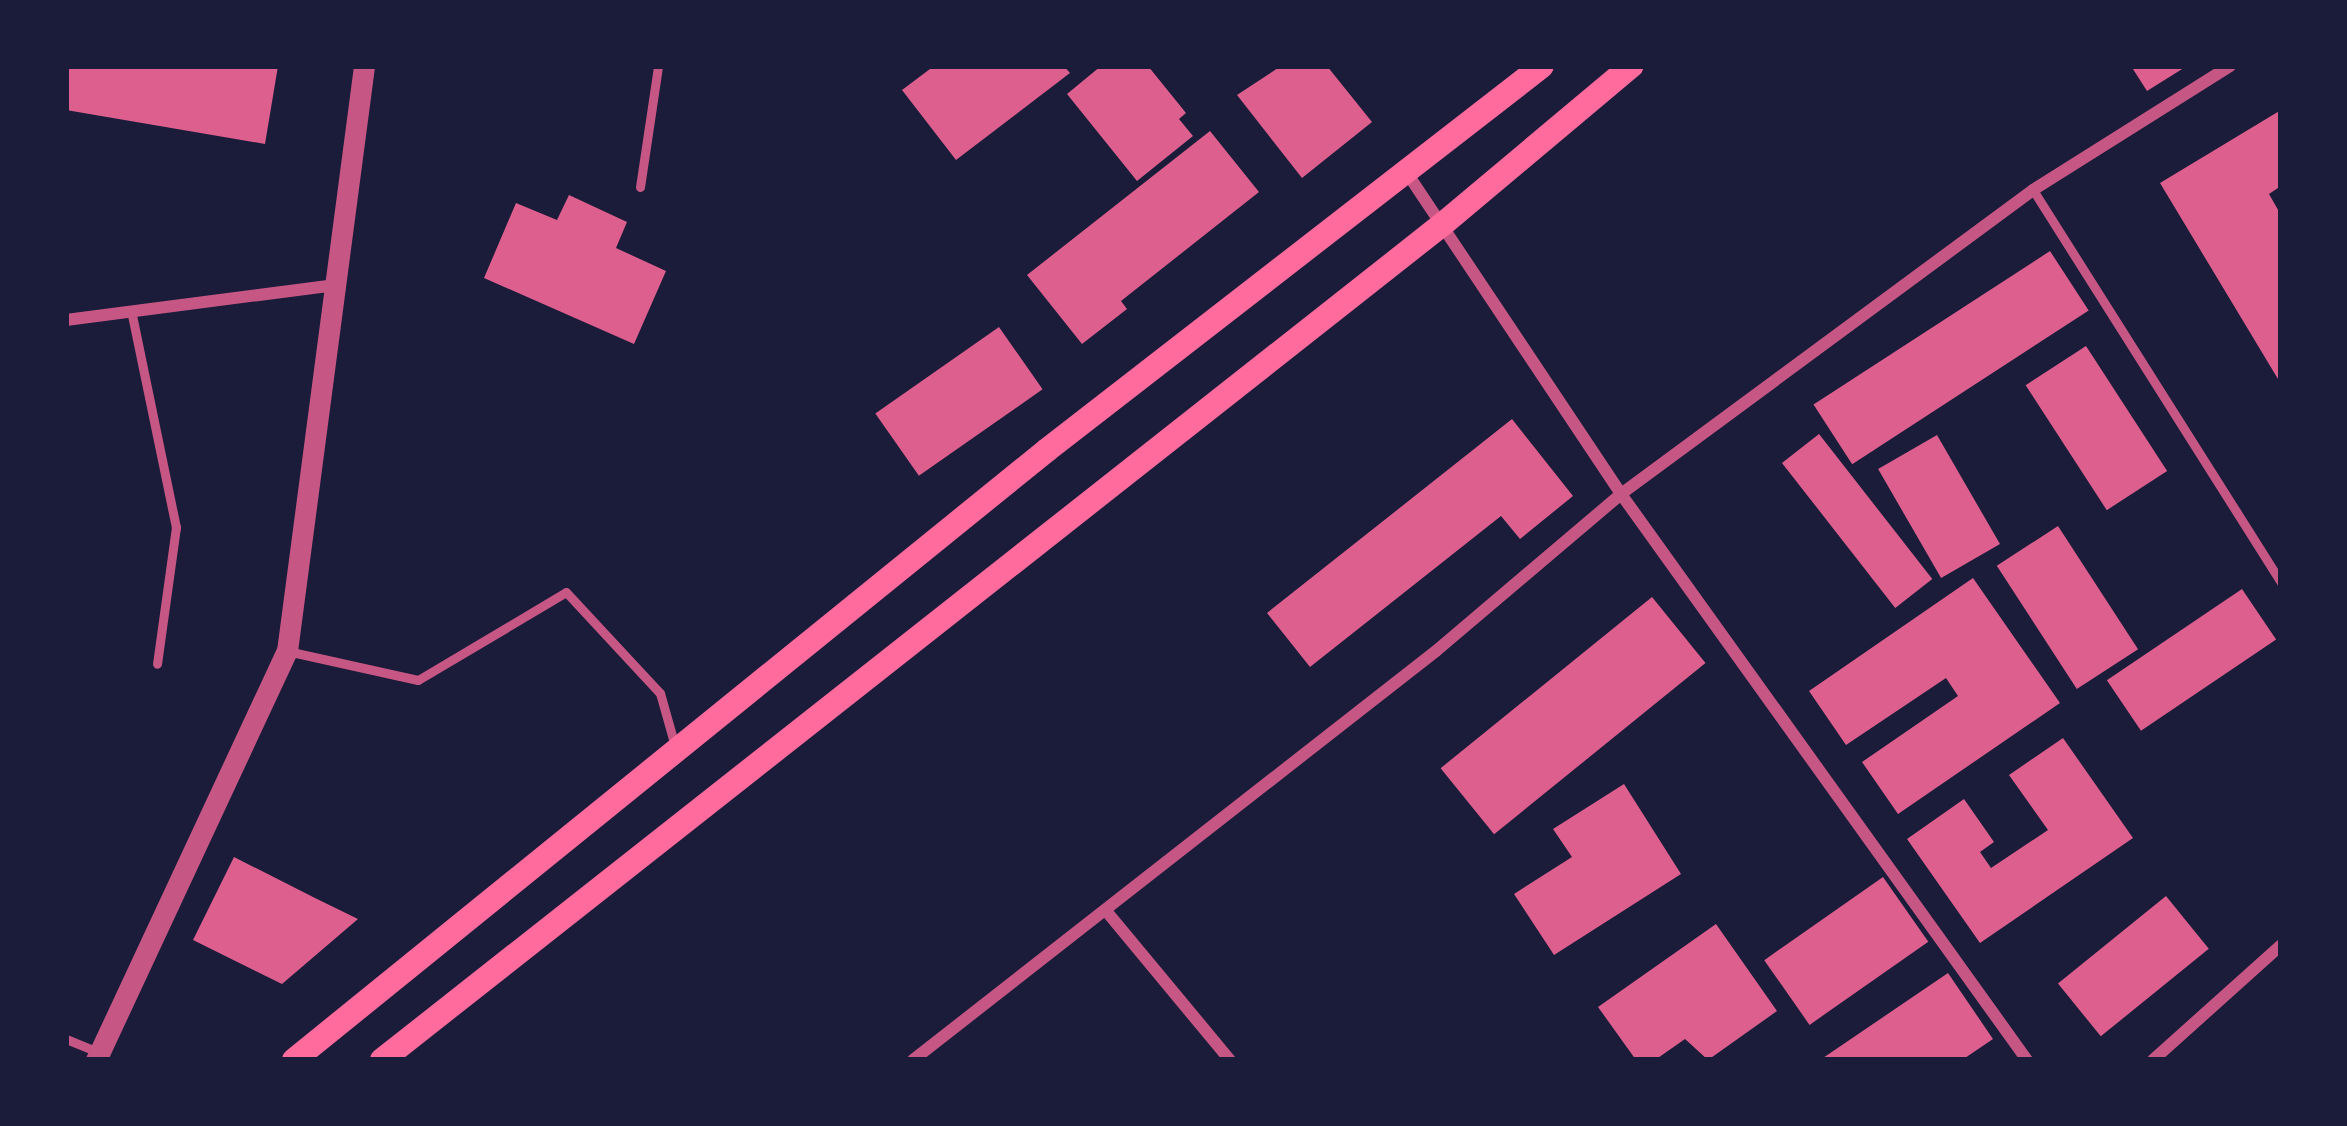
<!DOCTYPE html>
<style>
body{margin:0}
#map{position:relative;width:2347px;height:1126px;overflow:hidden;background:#1b1b3a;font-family:Mulish,sans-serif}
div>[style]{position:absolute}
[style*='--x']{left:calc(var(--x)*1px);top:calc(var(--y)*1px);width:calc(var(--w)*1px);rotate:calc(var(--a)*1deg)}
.building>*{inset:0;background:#dd5f8e;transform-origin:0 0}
.service>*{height:9px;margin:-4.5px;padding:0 4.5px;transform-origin:4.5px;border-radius:4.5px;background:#c65784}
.minor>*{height:12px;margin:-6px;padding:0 6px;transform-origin:6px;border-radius:6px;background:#c65784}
.tertiary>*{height:21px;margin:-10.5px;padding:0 10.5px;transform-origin:10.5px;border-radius:10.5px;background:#c65784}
.secondary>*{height:24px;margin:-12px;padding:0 12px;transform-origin:12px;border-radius:12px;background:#ff6b9d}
span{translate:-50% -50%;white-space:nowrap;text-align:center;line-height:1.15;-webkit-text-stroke:9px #1b1b3a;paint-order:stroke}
.frame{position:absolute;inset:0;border:69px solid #1b1b3a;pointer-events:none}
</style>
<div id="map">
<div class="building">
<i style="clip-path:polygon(66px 66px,278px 66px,265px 144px,66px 110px)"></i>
<i style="clip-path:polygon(934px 66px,1064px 66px,1070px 73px,956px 160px,902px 90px)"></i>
<i style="clip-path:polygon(1101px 66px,1148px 66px,1186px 113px,1179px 119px,1193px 136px,1137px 181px,1067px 94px)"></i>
<i style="clip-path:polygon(1281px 66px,1327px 66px,1372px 122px,1302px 178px,1237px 95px)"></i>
<i style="clip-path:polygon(2131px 66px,2187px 66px,2147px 91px)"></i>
<i style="clip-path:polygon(2281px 110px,2281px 186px,2269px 194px,2281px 215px,2281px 384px,2160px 183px)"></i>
<i style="clip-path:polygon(1210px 131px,1259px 192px,1121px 301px,1127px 309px,1082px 344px,1027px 275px)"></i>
<i style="clip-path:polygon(569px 195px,627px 222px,616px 248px,666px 271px,634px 344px,484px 278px,516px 203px,557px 220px)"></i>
<i style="left:2050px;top:251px;width:71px;height:282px;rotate:57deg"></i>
<i style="left:999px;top:327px;width:76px;height:151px;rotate:55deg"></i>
<i style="left:2086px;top:346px;width:149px;height:72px;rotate:57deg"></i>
<i style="clip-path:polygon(1512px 419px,1573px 496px,1520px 539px,1501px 516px,1310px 667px,1267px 613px)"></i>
<i style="left:1819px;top:434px;width:184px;height:47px;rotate:52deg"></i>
<i style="left:1937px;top:435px;width:126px;height:68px;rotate:60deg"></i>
<i style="left:2058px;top:526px;width:147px;height:73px;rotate:57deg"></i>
<i style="clip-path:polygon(1973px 578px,2060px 703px,1898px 814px,1862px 762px,1958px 696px,1946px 678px,1846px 745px,1809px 691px)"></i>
<i style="left:2242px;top:589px;width:61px;height:163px;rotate:56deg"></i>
<i style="left:1652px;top:597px;width:85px;height:272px;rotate:51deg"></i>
<i style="clip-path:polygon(2063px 738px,2133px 838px,1980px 943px,1907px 839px,1964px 799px,1994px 842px,1980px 852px,1991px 868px,2048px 830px,2009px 775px)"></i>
<i style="clip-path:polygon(1624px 784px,1681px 874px,1554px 955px,1514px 894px,1572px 857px,1553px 829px)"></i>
<i style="clip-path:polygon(234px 857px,315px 898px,358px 919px,282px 984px,193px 940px)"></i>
<i style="left:1883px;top:877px;width:79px;height:145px;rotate:55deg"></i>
<i style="left:2166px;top:896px;width:68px;height:139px;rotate:51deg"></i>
<i style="clip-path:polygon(1716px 924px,1777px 1011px,1708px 1060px,1685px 1039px,1655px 1060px,1636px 1060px,1598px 1007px)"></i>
<i style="clip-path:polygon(1948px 973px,1993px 1039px,1962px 1060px,1820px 1060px)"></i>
</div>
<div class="service">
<i style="--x:640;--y:187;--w:122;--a:-81.5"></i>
<i style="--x:2033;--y:190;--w:465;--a:57.7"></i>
<i style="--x:132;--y:315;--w:217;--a:78.3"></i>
<i style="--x:176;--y:527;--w:138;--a:97.9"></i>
<i style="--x:287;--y:651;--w:134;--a:12.5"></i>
<i style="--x:418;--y:680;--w:172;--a:-30.7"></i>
<i style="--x:566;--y:592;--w:138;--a:47.1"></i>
<i style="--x:660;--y:693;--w:55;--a:74.2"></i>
<i style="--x:66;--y:1039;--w:35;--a:22"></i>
</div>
<div class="minor">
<i style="--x:1407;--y:173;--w:386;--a:56.3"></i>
<i style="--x:1621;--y:494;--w:697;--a:54.35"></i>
<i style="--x:66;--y:320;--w:272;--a:-7.4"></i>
<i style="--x:1107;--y:912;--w:192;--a:50.3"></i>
<i style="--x:913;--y:1060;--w:664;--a:-38.03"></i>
<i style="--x:1436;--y:651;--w:243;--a:-40.3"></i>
<i style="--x:1621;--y:494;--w:512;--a:-36.42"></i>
<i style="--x:2033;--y:190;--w:233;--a:-32.2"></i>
<i style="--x:2153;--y:1060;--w:172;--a:-41.9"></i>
</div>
<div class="tertiary">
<i style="--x:96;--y:1060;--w:451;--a:-65"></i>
<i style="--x:287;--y:651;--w:590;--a:-82.5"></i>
</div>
<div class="secondary">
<i style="--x:294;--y:1060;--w:969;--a:-39.01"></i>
<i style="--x:1047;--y:450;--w:626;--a:-37.8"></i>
<i style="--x:382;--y:1060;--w:1351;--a:-38.24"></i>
<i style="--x:1443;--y:224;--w:246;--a:-40"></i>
</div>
<div class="frame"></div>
</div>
